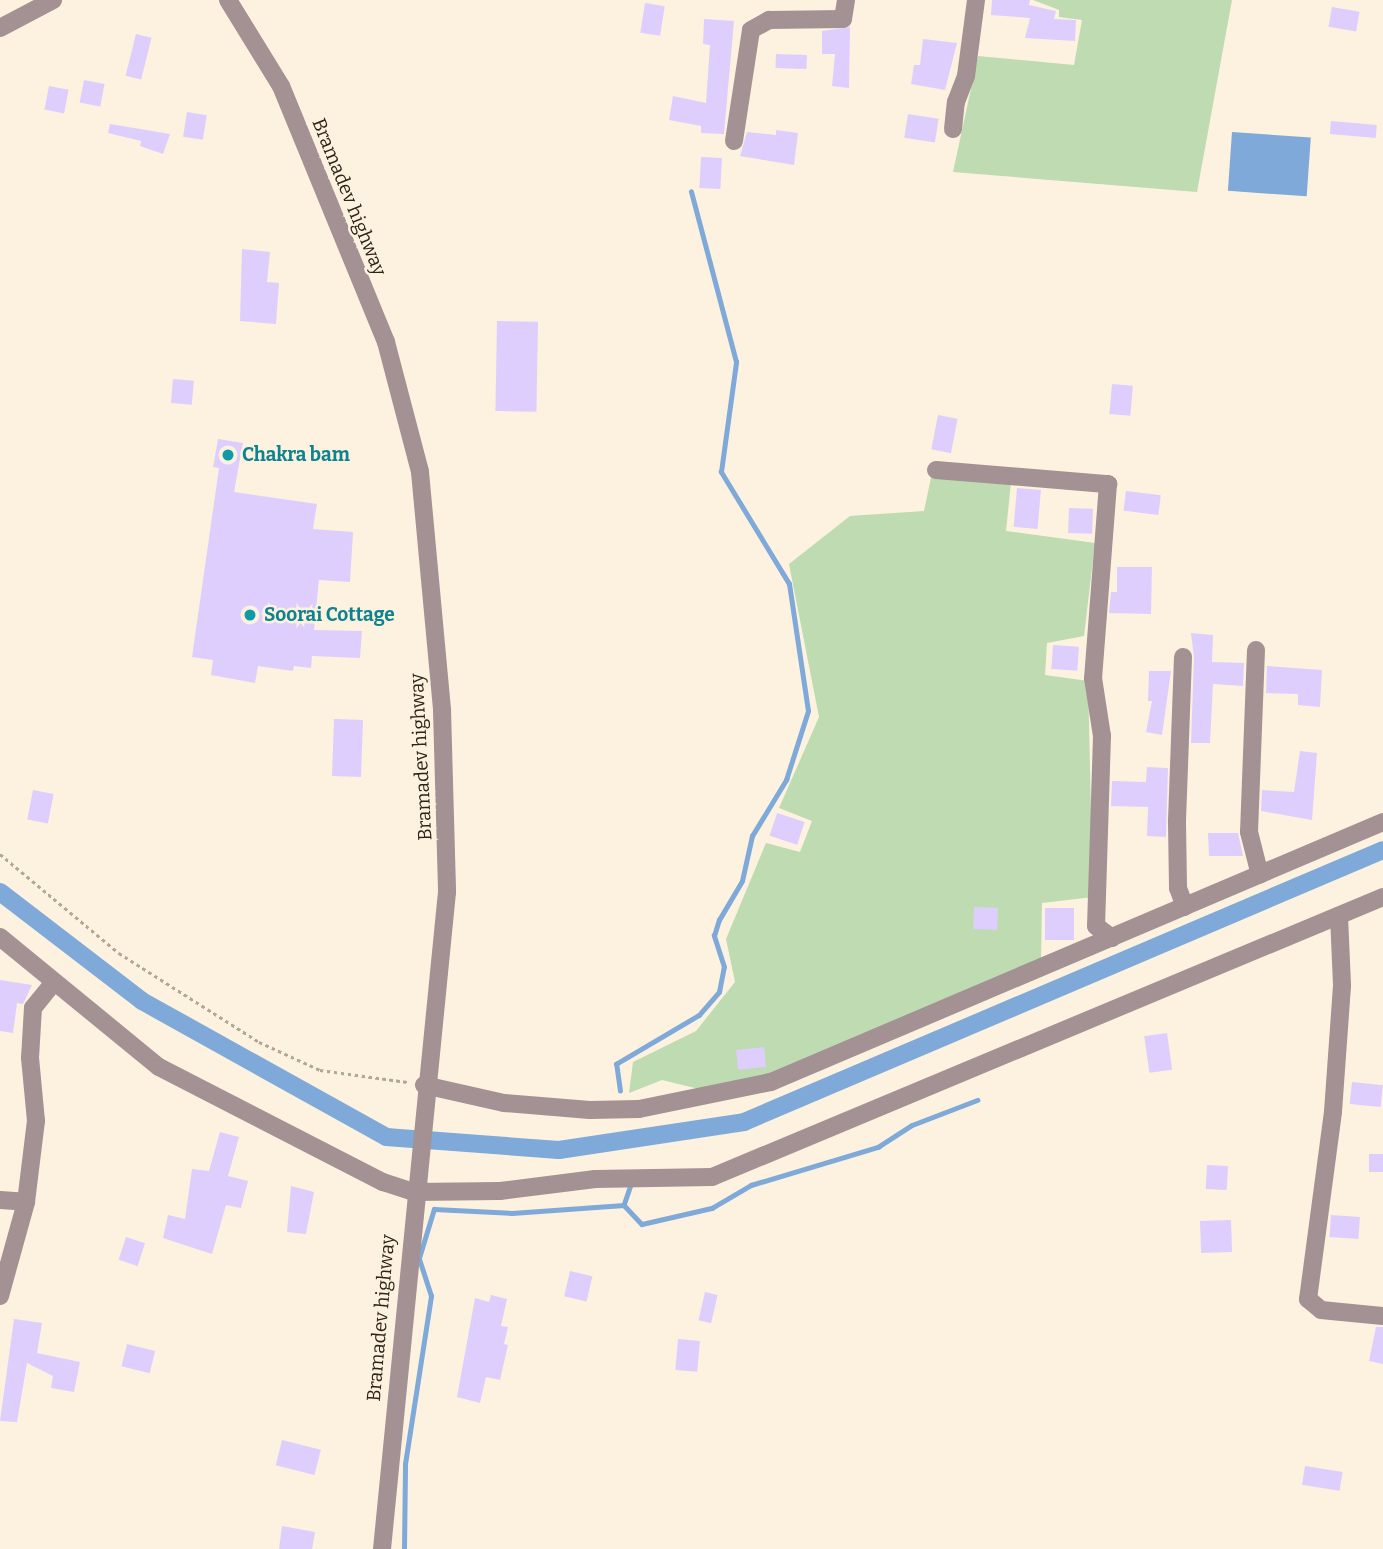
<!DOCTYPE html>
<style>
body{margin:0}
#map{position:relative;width:1383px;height:1549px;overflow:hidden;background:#fdf2df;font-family:Bitter,serif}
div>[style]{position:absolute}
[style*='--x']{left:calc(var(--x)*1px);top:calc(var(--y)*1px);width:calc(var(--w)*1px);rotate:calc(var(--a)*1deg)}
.green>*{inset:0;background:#bedbb1}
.water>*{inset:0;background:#7ea9d9;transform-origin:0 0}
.stream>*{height:4.5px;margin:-2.25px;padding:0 2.25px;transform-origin:2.25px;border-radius:2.25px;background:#7ea9d9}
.canal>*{height:18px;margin:-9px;padding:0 9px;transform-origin:9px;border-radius:9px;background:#7ea9d9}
.building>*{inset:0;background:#decefe;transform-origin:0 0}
.path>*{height:2.5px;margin-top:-1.25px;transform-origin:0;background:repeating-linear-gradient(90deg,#b1a797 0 3.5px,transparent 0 7px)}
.minor>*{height:18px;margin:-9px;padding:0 9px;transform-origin:9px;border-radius:9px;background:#a39193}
.tertiary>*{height:18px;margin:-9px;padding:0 9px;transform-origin:9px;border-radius:9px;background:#a39193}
.dots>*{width:19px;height:19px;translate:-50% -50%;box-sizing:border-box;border:4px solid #fdf2df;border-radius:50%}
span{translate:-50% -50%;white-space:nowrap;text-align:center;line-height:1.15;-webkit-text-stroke:5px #fdf2df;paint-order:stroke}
.street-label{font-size:19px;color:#2b2418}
.culture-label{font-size:19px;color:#0d838f;font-weight:700}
.left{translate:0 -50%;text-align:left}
</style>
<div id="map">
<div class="green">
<i style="clip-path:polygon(1033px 0,1232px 0,1197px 192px,953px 172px,978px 56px,1074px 65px,1082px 20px,1059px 17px,1059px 10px)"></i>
<i style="clip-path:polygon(932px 473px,1011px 482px,1006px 531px,1095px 543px,1084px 636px,1047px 643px,1045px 675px,1088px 681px,1093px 897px,1042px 903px,1041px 961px,767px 1075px,703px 1090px,662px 1080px,629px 1093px,633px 1062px,696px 1031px,735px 982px,726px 939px,766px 843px,800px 852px,812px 821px,779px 808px,819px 717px,789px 564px,850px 516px,924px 511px)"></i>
</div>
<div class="water">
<i style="left:1232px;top:132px;width:79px;height:59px;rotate:4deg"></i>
</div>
<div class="stream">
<i style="--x:620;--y:1091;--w:27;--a:-98"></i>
<i style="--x:616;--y:1064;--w:96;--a:-30.6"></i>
<i style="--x:699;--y:1015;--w:30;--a:-49"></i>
<i style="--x:719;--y:992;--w:25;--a:-79"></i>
<i style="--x:724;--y:967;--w:33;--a:-108"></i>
<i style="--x:714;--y:936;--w:17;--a:-73"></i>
<i style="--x:719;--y:920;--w:45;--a:-59.5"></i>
<i style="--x:742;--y:881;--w:46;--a:-77.5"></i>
<i style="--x:752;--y:836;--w:66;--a:-58.7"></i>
<i style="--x:786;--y:780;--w:72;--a:-72.3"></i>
<i style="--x:808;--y:711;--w:128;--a:-98.5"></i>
<i style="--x:789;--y:584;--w:131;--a:-121.3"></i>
<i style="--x:721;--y:472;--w:111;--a:-82.2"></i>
<i style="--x:736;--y:362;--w:176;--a:-104.8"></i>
<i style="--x:631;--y:1185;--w:21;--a:109"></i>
<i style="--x:624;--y:1205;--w:26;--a:47"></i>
<i style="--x:642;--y:1224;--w:72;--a:-12.9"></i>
<i style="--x:712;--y:1208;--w:45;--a:-30.5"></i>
<i style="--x:751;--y:1185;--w:133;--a:-16.7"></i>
<i style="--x:878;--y:1147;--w:40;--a:-32.9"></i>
<i style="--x:912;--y:1125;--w:70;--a:-21"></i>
<i style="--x:404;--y:1549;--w:85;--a:-89.3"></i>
<i style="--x:405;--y:1464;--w:170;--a:-81.2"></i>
<i style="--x:431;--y:1296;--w:40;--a:-108"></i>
<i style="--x:419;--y:1258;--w:51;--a:-73"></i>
<i style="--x:434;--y:1209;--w:78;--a:2.9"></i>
<i style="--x:512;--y:1213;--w:112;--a:-4.1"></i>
</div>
<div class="canal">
<i style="--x:0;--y:892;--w:179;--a:37.5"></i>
<i style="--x:142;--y:1001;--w:279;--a:29.1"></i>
<i style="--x:386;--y:1137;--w:173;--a:4.3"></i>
<i style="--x:559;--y:1150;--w:187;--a:-8.6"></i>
<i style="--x:744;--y:1122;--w:694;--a:-23.06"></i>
</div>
<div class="building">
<i style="clip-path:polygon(992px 0,1030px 0,1029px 5px,1056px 11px,1054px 19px,1076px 20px,1075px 41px,1025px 38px,1030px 18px,991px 15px)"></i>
<i style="left:645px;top:3px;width:20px;height:30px;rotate:9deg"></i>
<i style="left:1332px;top:7px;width:28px;height:20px;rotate:10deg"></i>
<i style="clip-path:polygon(704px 19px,734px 21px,724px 134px,701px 133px,701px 126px,669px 120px,673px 96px,706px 103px,710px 45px,703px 44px)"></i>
<i style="clip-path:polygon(850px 27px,849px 88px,832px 86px,835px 54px,822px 54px,822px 31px)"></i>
<i style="left:136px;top:34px;width:16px;height:43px;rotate:14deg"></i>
<i style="clip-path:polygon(923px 39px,957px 43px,945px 90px,911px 84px,914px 65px,920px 65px)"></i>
<i style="left:776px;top:54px;width:31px;height:14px;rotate:2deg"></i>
<i style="left:84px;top:80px;width:21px;height:23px;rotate:11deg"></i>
<i style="left:49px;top:86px;width:20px;height:24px;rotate:11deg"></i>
<i style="left:187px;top:112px;width:20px;height:25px;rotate:9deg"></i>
<i style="left:908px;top:114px;width:31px;height:24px;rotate:9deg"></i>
<i style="left:1331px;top:121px;width:46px;height:13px;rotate:5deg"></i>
<i style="clip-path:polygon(110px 124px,170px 134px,163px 154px,140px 146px,141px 141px,108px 133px)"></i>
<i style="clip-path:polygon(776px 130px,798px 133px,794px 165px,740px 156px,747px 132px,776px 135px)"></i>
<i style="left:701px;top:157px;width:21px;height:31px;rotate:3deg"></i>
<i style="clip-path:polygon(242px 249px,270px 252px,267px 282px,279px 283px,276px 324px,240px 321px)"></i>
<i style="left:497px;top:321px;width:41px;height:90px;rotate:1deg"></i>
<i style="left:173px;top:379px;width:21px;height:24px;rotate:5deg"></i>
<i style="left:1112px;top:384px;width:21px;height:30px;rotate:5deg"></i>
<i style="left:938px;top:415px;width:20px;height:35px;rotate:11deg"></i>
<i style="clip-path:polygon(218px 439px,243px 443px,234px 492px,317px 504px,313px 529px,353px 532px,350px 582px,319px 580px,314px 630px,362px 631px,360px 658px,312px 656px,311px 668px,294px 666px,293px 671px,258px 666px,255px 683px,211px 675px,213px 660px,192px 657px,219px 468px,213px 467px)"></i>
<i style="left:1017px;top:488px;width:24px;height:39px;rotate:5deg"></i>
<i style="left:1126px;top:491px;width:35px;height:20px;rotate:7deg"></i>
<i style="left:1069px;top:508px;width:24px;height:25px;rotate:2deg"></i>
<i style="clip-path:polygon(1117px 567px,1152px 567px,1151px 614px,1109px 613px,1111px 592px,1117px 592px)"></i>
<i style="clip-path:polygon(1191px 633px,1213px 635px,1212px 662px,1244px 663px,1243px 686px,1213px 684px,1210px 743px,1191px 743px,1194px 657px)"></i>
<i style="left:1053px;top:645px;width:26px;height:24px;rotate:4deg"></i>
<i style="clip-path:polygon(1267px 666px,1322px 670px,1320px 707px,1298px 705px,1298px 694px,1266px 693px)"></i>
<i style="clip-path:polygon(1149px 671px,1171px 671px,1162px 735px,1146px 732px,1152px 701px,1148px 701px)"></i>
<i style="left:334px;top:719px;width:29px;height:57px;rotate:2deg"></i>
<i style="clip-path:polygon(1300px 751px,1317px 753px,1312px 820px,1261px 811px,1262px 790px,1294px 792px)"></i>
<i style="clip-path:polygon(1147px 767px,1168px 768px,1166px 837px,1147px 836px,1148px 807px,1111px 806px,1112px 781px,1146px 782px)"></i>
<i style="left:33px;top:790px;width:21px;height:30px;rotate:11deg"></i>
<i style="left:777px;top:813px;width:29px;height:24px;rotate:18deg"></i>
<i style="clip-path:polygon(1208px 833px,1238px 833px,1243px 856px,1209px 856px)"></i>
<i style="left:974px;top:907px;width:24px;height:22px;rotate:2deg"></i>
<i style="left:1074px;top:908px;width:32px;height:29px;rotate:90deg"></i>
<i style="clip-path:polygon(0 980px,32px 985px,23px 1004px,17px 1003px,13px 1033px,0 1031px)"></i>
<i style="left:1167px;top:1033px;width:37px;height:23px;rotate:82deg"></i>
<i style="left:764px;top:1047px;width:20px;height:28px;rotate:84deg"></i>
<i style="left:1352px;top:1082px;width:31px;height:22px;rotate:6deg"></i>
<i style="clip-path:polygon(220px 1132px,239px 1137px,228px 1176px,248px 1181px,241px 1208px,226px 1205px,212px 1254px,163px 1238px,168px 1215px,185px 1219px,192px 1169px,209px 1171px)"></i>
<i style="left:1369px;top:1154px;width:14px;height:18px"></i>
<i style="left:1207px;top:1165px;width:21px;height:24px;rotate:3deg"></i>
<i style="clip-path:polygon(291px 1186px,314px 1192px,306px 1234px,287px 1232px)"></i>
<i style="left:1331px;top:1215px;width:29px;height:22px;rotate:4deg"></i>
<i style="left:1231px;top:1220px;width:32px;height:31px;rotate:88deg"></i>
<i style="left:126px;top:1237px;width:20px;height:24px;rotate:18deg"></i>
<i style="left:570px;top:1271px;width:23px;height:26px;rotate:13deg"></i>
<i style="left:705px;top:1292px;width:13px;height:29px;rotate:13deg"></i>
<i style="clip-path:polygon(491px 1295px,507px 1299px,501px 1326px,508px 1327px,504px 1344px,508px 1345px,500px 1380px,486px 1377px,480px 1403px,457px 1397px,475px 1298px,489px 1302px)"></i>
<i style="clip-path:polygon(14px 1319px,42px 1323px,37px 1353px,80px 1362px,74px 1392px,51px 1388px,53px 1376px,27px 1363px,17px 1422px,0 1421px)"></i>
<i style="clip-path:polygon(1376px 1327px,1383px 1327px,1383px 1364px,1369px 1361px)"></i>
<i style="left:678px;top:1339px;width:22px;height:31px;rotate:5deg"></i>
<i style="left:127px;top:1344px;width:29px;height:23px;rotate:14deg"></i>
<i style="left:282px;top:1440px;width:40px;height:26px;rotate:14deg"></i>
<i style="left:1305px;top:1466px;width:38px;height:19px;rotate:9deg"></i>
<i style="clip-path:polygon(282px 1526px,315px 1532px,312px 1549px,279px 1549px)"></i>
</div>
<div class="path">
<i style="--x:0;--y:854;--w:155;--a:39.8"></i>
<i style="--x:119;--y:953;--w:166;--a:32.4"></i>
<i style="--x:259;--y:1042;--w:67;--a:24.7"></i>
<i style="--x:320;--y:1070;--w:88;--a:7.9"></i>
</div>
<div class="minor">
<i style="--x:0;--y:28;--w:60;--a:-27.8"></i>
<i style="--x:953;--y:129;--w:27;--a:-84"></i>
<i style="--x:956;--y:102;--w:28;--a:-69"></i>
<i style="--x:966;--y:76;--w:77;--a:-82.5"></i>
<i style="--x:734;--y:141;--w:112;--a:-81.3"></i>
<i style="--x:751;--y:30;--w:21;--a:-29"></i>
<i style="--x:769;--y:20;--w:74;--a:-0.8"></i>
<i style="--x:843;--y:19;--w:19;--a:-81"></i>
<i style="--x:936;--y:470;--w:173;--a:4.7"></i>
<i style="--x:1108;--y:484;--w:195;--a:94.4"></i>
<i style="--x:1093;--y:678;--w:59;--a:81.2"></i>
<i style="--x:1102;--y:736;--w:190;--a:91.8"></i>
<i style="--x:1096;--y:926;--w:20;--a:37"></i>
<i style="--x:1256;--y:650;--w:182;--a:92.2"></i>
<i style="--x:1249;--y:832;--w:44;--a:75.7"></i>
<i style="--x:1183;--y:657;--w:166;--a:92.1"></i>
<i style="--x:1177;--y:823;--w:65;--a:89.1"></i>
<i style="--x:1178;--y:888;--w:20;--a:70"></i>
<i style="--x:1339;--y:916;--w:70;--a:87.5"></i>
<i style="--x:1342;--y:986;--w:126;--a:94.1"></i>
<i style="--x:1333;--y:1112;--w:189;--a:97.6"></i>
<i style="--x:1308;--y:1299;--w:17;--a:40"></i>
<i style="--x:1321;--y:1310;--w:62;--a:5.5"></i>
<i style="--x:0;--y:937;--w:205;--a:39.3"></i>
<i style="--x:159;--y:1067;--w:252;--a:27.2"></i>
<i style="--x:383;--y:1182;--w:33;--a:18"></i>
<i style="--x:414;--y:1192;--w:86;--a:-0.7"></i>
<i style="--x:500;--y:1191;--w:96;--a:-7.2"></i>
<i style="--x:595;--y:1179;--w:117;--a:-1"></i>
<i style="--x:712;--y:1177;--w:727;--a:-22.65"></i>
<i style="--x:424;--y:1085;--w:82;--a:12.7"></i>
<i style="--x:504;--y:1103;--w:86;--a:4.7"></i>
<i style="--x:590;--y:1110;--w:49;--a:-1.2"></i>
<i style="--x:639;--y:1109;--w:135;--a:-11.6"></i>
<i style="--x:771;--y:1082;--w:665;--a:-23.02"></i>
<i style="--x:0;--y:1200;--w:26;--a:4"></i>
<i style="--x:0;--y:1296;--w:98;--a:-74.5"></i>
<i style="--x:26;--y:1202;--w:82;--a:-83"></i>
<i style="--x:36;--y:1121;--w:63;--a:-95.4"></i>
<i style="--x:30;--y:1058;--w:50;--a:-86.6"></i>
<i style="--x:33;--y:1008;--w:32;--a:-51"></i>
</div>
<div class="tertiary">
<i style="--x:228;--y:0;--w:101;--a:58.4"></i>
<i style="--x:281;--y:86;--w:277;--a:67.7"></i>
<i style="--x:386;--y:342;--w:134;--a:75.3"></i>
<i style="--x:420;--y:472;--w:239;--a:84.7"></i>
<i style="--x:442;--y:710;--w:182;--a:88.4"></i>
<i style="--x:447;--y:892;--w:660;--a:95.65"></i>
</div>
<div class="dots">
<i style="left:228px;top:455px;background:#0f9aa8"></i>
<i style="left:250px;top:615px;background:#0f9aa8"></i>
</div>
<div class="street-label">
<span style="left:349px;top:197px;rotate:68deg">Bramadev highway</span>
<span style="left:421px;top:757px;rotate:-93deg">Bramadev highway</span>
<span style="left:381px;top:1318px;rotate:-85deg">Bramadev highway</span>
</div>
<div class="culture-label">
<span class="left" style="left:242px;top:455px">Chakra bam</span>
<span class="left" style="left:264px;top:615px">Soorai Cottage</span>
</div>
</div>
